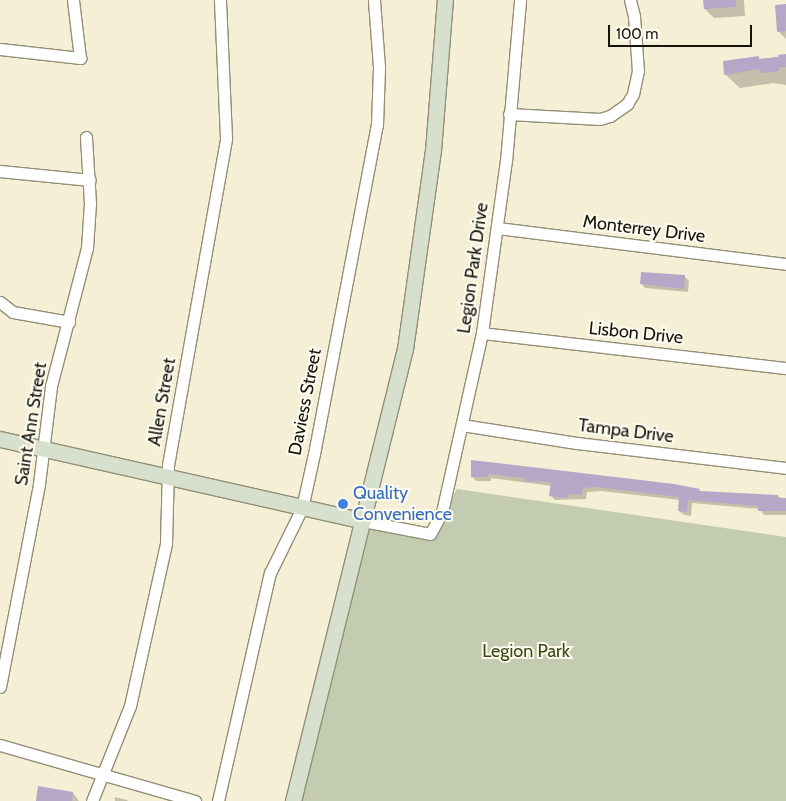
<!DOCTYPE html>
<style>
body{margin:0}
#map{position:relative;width:786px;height:801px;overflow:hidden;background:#f5efd5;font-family:Cabin,sans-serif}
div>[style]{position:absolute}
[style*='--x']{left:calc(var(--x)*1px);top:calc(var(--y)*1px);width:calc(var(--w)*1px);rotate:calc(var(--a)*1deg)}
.green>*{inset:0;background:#c3cbb1}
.shadow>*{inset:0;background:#0003}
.building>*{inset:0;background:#b5a7c8}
.roads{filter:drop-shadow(1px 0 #948e76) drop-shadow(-1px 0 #948e76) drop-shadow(0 1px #948e76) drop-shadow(0 -1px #948e76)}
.street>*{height:11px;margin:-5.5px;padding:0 5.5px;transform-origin:5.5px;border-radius:5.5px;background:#fff}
.secondary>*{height:15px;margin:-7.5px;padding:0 7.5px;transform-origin:7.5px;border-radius:7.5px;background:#d6e0cc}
.dots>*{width:14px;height:14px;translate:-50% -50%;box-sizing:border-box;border:2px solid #fefcf1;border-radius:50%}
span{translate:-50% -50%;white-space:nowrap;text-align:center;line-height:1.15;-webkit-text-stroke:4px #fefcf1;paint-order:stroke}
.street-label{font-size:18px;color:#16130a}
.shop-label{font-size:18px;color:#366cbe}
.left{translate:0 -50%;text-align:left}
.park-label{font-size:18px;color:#3b470f}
.scale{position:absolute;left:608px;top:25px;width:144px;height:22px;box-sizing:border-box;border:2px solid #16130a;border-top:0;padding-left:6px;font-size:15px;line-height:18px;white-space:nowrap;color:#16130a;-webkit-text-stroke:4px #fefcf1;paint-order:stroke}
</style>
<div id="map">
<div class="green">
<i style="clip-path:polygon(457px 489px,786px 537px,786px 801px,293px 801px,363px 521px,434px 531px)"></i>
</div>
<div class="shadow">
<i style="clip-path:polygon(704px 0,744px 0,745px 16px,714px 18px,705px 9px)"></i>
<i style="clip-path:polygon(786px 5px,786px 39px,778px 31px)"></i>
<i style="clip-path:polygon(786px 56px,786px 85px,773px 83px,740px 88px,726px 75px,725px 63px)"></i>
<i style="clip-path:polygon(685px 277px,689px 281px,688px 292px,645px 288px,641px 283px)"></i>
<i style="clip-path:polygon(473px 461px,702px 492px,777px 496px,786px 500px,786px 515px,764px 515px,760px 509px,692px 503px,691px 516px,684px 515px,679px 511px,680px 500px,601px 491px,587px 492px,586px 499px,555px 500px,551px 496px,552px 486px,491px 478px,491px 481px,476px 481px,472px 476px)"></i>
<i style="clip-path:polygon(73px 793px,79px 801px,37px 801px)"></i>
<i style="clip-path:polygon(115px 797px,127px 800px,128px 801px,115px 801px)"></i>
</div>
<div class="building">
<i style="clip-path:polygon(703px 0,736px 0,736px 7px,704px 9px)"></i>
<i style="clip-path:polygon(786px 4px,786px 31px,777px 32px,775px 5px)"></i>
<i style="clip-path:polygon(786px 54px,786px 67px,778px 68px,779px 71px,761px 73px,760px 69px,724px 75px,723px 61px,759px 56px,759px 59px,778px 57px,778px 55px)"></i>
<i style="clip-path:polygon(641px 272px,685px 275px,684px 289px,640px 284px)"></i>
<i style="clip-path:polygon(471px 460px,674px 484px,700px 489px,699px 491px,778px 495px,778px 498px,786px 498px,786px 511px,758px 511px,758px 506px,688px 500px,687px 512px,678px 511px,679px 497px,596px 487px,583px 488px,582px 495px,568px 494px,568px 498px,549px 496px,551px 482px,524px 481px,525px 478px,488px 474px,487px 477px,471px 477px)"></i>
<i style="clip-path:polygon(38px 786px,73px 792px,72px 801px,36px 801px)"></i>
</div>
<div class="roads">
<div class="street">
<i style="--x:0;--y:49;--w:81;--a:6.4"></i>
<i style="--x:80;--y:58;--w:58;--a:-96.9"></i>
<i style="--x:509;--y:114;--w:91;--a:3.1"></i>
<i style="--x:600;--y:119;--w:10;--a:-17"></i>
<i style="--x:610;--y:116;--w:21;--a:-35"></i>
<i style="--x:627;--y:104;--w:12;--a:-59"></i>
<i style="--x:633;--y:94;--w:24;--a:-78"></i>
<i style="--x:638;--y:71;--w:55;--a:-94.2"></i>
<i style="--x:634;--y:16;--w:16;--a:-104"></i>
<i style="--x:0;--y:171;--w:90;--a:5.7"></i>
<i style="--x:497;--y:228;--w:291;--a:7.1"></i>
<i style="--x:0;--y:302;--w:16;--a:38"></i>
<i style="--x:13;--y:312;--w:57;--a:10.1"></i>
<i style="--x:482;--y:333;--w:306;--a:6.6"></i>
<i style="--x:462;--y:425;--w:116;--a:8.9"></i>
<i style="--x:577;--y:443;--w:210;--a:6.8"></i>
<i style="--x:363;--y:521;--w:68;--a:11"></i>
<i style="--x:430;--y:534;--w:25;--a:-61"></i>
<i style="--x:442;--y:512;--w:183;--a:-77.4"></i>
<i style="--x:482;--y:333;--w:174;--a:-82.1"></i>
<i style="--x:506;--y:161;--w:162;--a:-85"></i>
<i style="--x:0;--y:687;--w:207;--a:-79.1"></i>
<i style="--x:39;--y:484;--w:99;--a:-83"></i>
<i style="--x:51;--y:386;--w:143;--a:-75.4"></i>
<i style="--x:87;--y:248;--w:45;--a:-86.2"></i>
<i style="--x:90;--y:203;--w:66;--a:-93.5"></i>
<i style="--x:0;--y:745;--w:203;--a:16"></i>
<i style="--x:92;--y:801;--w:102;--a:-68.2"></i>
<i style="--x:130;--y:706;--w:167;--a:-77.5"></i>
<i style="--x:166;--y:543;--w:78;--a:-88.5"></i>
<i style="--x:168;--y:465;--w:332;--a:-79.9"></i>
<i style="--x:226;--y:138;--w:138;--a:-92.5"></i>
<i style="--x:218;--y:801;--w:234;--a:-77.2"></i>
<i style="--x:270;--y:573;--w:72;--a:-63.8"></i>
<i style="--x:302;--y:508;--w:55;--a:-77.5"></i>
<i style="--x:314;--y:454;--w:335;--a:-79.2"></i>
<i style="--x:377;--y:125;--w:58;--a:-88"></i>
<i style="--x:379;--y:67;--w:67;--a:-94.3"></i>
</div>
<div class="secondary">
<i style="--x:0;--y:439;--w:372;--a:12.7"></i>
<i style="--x:293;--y:801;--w:466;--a:-76.1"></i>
<i style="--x:405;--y:349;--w:200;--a:-82"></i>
<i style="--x:433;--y:151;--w:151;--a:-85.5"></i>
</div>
</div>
<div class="dots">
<i style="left:343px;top:504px;background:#3f7fe0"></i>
</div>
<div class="street-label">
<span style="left:644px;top:229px;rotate:7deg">Monterrey Drive</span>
<span style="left:473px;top:268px;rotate:-82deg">Legion Park Drive</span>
<span style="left:636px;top:333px;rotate:6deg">Lisbon Drive</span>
<span style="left:162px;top:402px;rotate:-80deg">Allen Street</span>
<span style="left:305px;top:402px;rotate:-79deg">Daviess Street</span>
<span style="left:31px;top:424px;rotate:-81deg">Saint Ann Street</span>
<span style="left:626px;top:431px;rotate:7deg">Tampa Drive</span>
</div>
<div class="shop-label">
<span class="left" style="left:353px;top:504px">Quality<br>Convenience</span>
</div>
<div class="park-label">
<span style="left:526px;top:651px">Legion Park</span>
</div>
<div class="scale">100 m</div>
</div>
